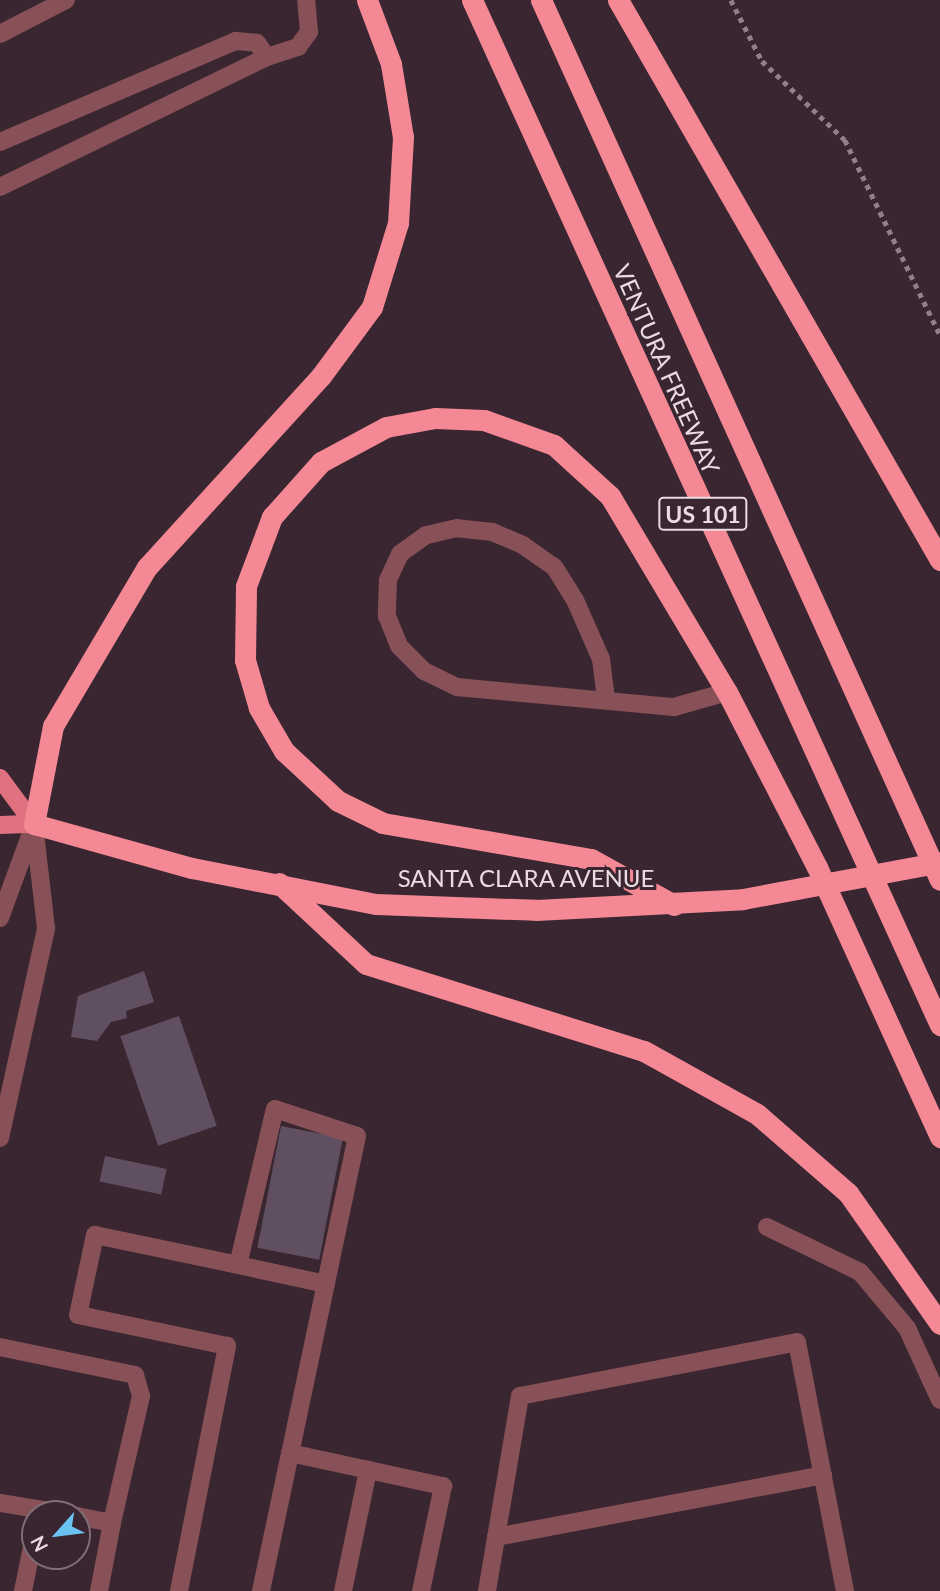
<!DOCTYPE html>
<style>
body{margin:0}
#map{position:relative;width:940px;height:1591px;overflow:hidden;background:#3a2630;font-family:Lato,sans-serif}
div>[style]{position:absolute}
[style*='--x']{left:calc(var(--x)*1px);top:calc(var(--y)*1px);width:calc(var(--w)*1px);rotate:calc(var(--a)*1deg)}
.building>*{inset:0;background:#604f60;transform-origin:0 0}
.path>*{height:4.5px;margin-top:-2.25px;transform-origin:0;background:repeating-linear-gradient(90deg,#918088 0 5px,transparent 0 10px)}
.minor>*{height:18px;margin:-9px;padding:0 9px;transform-origin:9px;border-radius:9px;background:#885157}
.major>*{height:18px;margin:-9px;padding:0 9px;transform-origin:9px;border-radius:9px;background:#e17080}
.highway>*{height:21px;margin:-10.5px;padding:0 10.5px;transform-origin:10.5px;border-radius:10.5px;background:#f48895}
.highway-bridge>*{height:21px;margin:-10.5px;padding:0 10.5px;transform-origin:10.5px;border-radius:10.5px;background:#f48895}
span{translate:-50% -50%;white-space:nowrap;text-align:center;line-height:1.15;-webkit-text-stroke:6px #3a2630;paint-order:stroke}
.shield-label span{padding:2px 5px;background:#3a2630;border:2px solid;border-radius:5px;-webkit-text-stroke-width:0}
.shield-label{font-size:23px;color:#e9dbe1;font-weight:700}
.street-label{font-size:24px;color:#e9dbe1}
.north{position:absolute;left:21px;top:1500px;width:70px;height:70px;box-sizing:border-box;background:#3a2630;border:2px solid #806e77;border-radius:50%;rotate:242deg;font-size:19px;font-weight:700;line-height:28px;text-align:center;color:#e9dbe1}
.north::after{content:'';display:block;margin:auto;width:24px;height:32px;background:#6ac3f1;clip-path:polygon(50% 0,100% 100%,50% 72%,0 100%)}
</style>
<div id="map">
<div class="building">
<i style="clip-path:polygon(144px 971px,154px 1002px,126px 1011px,127px 1018px,111px 1022px,97px 1041px,71px 1037px,78px 996px)"></i>
<i style="left:179px;top:1016px;width:116px;height:62px;rotate:71deg"></i>
<i style="left:281px;top:1126px;width:63px;height:124px;rotate:11deg"></i>
<i style="left:105px;top:1156px;width:63px;height:26px;rotate:12deg"></i>
</div>
<div class="path">
<i style="--x:731;--y:0;--w:68;--a:63.1"></i>
<i style="--x:762;--y:61;--w:115;--a:43.6"></i>
<i style="--x:845;--y:140;--w:217;--a:64"></i>
</div>
<div class="minor">
<i style="--x:0;--y:34;--w:74;--a:-27.3"></i>
<i style="--x:0;--y:142;--w:257;--a:-23.2"></i>
<i style="--x:236;--y:41;--w:21;--a:5"></i>
<i style="--x:257;--y:43;--w:17;--a:54"></i>
<i style="--x:267;--y:57;--w:33;--a:-18"></i>
<i style="--x:298;--y:47;--w:19;--a:-54"></i>
<i style="--x:309;--y:32;--w:32;--a:-95"></i>
<i style="--x:0;--y:187;--w:297;--a:-26"></i>
<i style="--x:606;--y:699;--w:40;--a:-97.1"></i>
<i style="--x:601;--y:659;--w:64;--a:-113.8"></i>
<i style="--x:575;--y:600;--w:39;--a:-122"></i>
<i style="--x:554;--y:567;--w:38;--a:-145"></i>
<i style="--x:523;--y:545;--w:33;--a:-157"></i>
<i style="--x:493;--y:532;--w:36;--a:-174"></i>
<i style="--x:457;--y:528;--w:32;--a:167"></i>
<i style="--x:426;--y:535;--w:32;--a:144"></i>
<i style="--x:400;--y:554;--w:29;--a:115"></i>
<i style="--x:388;--y:580;--w:36;--a:92"></i>
<i style="--x:387;--y:616;--w:32;--a:68"></i>
<i style="--x:399;--y:646;--w:35;--a:45"></i>
<i style="--x:424;--y:671;--w:37;--a:26"></i>
<i style="--x:457;--y:687;--w:218;--a:5.3"></i>
<i style="--x:674;--y:707;--w:55;--a:-15.8"></i>
<i style="--x:0;--y:918;--w:96;--a:-69.9"></i>
<i style="--x:0;--y:1138;--w:215;--a:-77.6"></i>
<i style="--x:46;--y:928;--w:105;--a:-96.6"></i>
<i style="--x:767;--y:1227;--w:103;--a:25.8"></i>
<i style="--x:860;--y:1272;--w:73;--a:50"></i>
<i style="--x:907;--y:1328;--w:79;--a:65.4"></i>
<i style="--x:238;--y:1265;--w:90;--a:12.2"></i>
<i style="--x:0;--y:1347;--w:138;--a:11.7"></i>
<i style="--x:135;--y:1375;--w:22;--a:74"></i>
<i style="--x:141;--y:1396;--w:130;--a:102.9"></i>
<i style="--x:112;--y:1523;--w:36;--a:-169"></i>
<i style="--x:0;--y:1503;--w:68;--a:9.3"></i>
<i style="--x:496;--y:1537;--w:333;--a:-10.7"></i>
<i style="--x:23;--y:1591;--w:60;--a:-78.5"></i>
<i style="--x:99;--y:1591;--w:69;--a:-79.2"></i>
<i style="--x:179;--y:1591;--w:250;--a:-78.9"></i>
<i style="--x:227;--y:1346;--w:152;--a:-168.2"></i>
<i style="--x:78;--y:1315;--w:82;--a:-78"></i>
<i style="--x:95;--y:1235;--w:146;--a:11.8"></i>
<i style="--x:238;--y:1265;--w:160;--a:-76.7"></i>
<i style="--x:275;--y:1109;--w:86;--a:18.2"></i>
<i style="--x:357;--y:1136;--w:324;--a:101.9"></i>
<i style="--x:290;--y:1453;--w:157;--a:12.2"></i>
<i style="--x:443;--y:1486;--w:107;--a:101.8"></i>
<i style="--x:261;--y:1591;--w:141;--a:-78.1"></i>
<i style="--x:343;--y:1591;--w:124;--a:-78.3"></i>
<i style="--x:487;--y:1591;--w:198;--a:-80.4"></i>
<i style="--x:520;--y:1396;--w:282;--a:-11"></i>
<i style="--x:797;--y:1342;--w:254;--a:79.1"></i>
</div>
<div class="major">
<i style="--x:0;--y:778;--w:57;--a:53.5"></i>
<i style="--x:0;--y:825;--w:34;--a:-2"></i>
</div>
<div class="highway">
<i style="--x:367;--y:0;--w:68;--a:69.4"></i>
<i style="--x:391;--y:64;--w:74;--a:80.7"></i>
<i style="--x:403;--y:137;--w:86;--a:93.3"></i>
<i style="--x:398;--y:223;--w:88;--a:107.2"></i>
<i style="--x:372;--y:307;--w:86;--a:126.5"></i>
<i style="--x:321;--y:376;--w:258;--a:132.3"></i>
<i style="--x:147;--y:567;--w:185;--a:120.6"></i>
<i style="--x:53;--y:726;--w:100;--a:101"></i>
<i style="--x:34;--y:824;--w:164;--a:15.6"></i>
<i style="--x:192;--y:868;--w:187;--a:11.1"></i>
<i style="--x:376;--y:904;--w:160;--a:2.1"></i>
<i style="--x:536;--y:910;--w:207;--a:-3"></i>
<i style="--x:472;--y:0;--w:1127;--a:65.46"></i>
<i style="--x:541;--y:0;--w:966;--a:65.61"></i>
<i style="--x:618;--y:0;--w:646;--a:60.1"></i>
<i style="--x:279;--y:883;--w:119;--a:43"></i>
<i style="--x:366;--y:964;--w:291;--a:17.4"></i>
<i style="--x:644;--y:1051;--w:129;--a:29.1"></i>
<i style="--x:757;--y:1114;--w:121;--a:41"></i>
<i style="--x:848;--y:1193;--w:160;--a:54.9"></i>
<i style="--x:674;--y:905;--w:95;--a:-151"></i>
<i style="--x:591;--y:859;--w:211;--a:-170.2"></i>
<i style="--x:383;--y:823;--w:50;--a:-153.9"></i>
<i style="--x:338;--y:801;--w:74;--a:-137.2"></i>
<i style="--x:284;--y:751;--w:50;--a:-120.2"></i>
<i style="--x:259;--y:708;--w:50;--a:-106.3"></i>
<i style="--x:245;--y:660;--w:74;--a:-89.2"></i>
<i style="--x:246;--y:586;--w:74;--a:-69.4"></i>
<i style="--x:272;--y:517;--w:74;--a:-48.3"></i>
<i style="--x:321;--y:462;--w:74;--a:-28.3"></i>
<i style="--x:386;--y:427;--w:50;--a:-10.4"></i>
<i style="--x:435;--y:418;--w:49;--a:2.3"></i>
<i style="--x:484;--y:420;--w:74;--a:19.7"></i>
<i style="--x:554;--y:445;--w:76;--a:42.3"></i>
<i style="--x:610;--y:496;--w:228;--a:59.2"></i>
<i style="--x:727;--y:692;--w:197;--a:62.8"></i>
<i style="--x:817;--y:867;--w:297;--a:65.5"></i>
</div>
<div class="highway-bridge">
<i style="--x:743;--y:899;--w:200;--a:-10.6"></i>
</div>
<div class="shield-label">
<span style="left:703px;top:514px">US 101</span>
</div>
<div class="street-label">
<span style="left:667px;top:369px;rotate:66deg">VENTURA FREEWAY</span>
<span style="left:526px;top:878px">SANTA CLARA AVENUE</span>
</div>
<div class="north">N</div>
</div>
